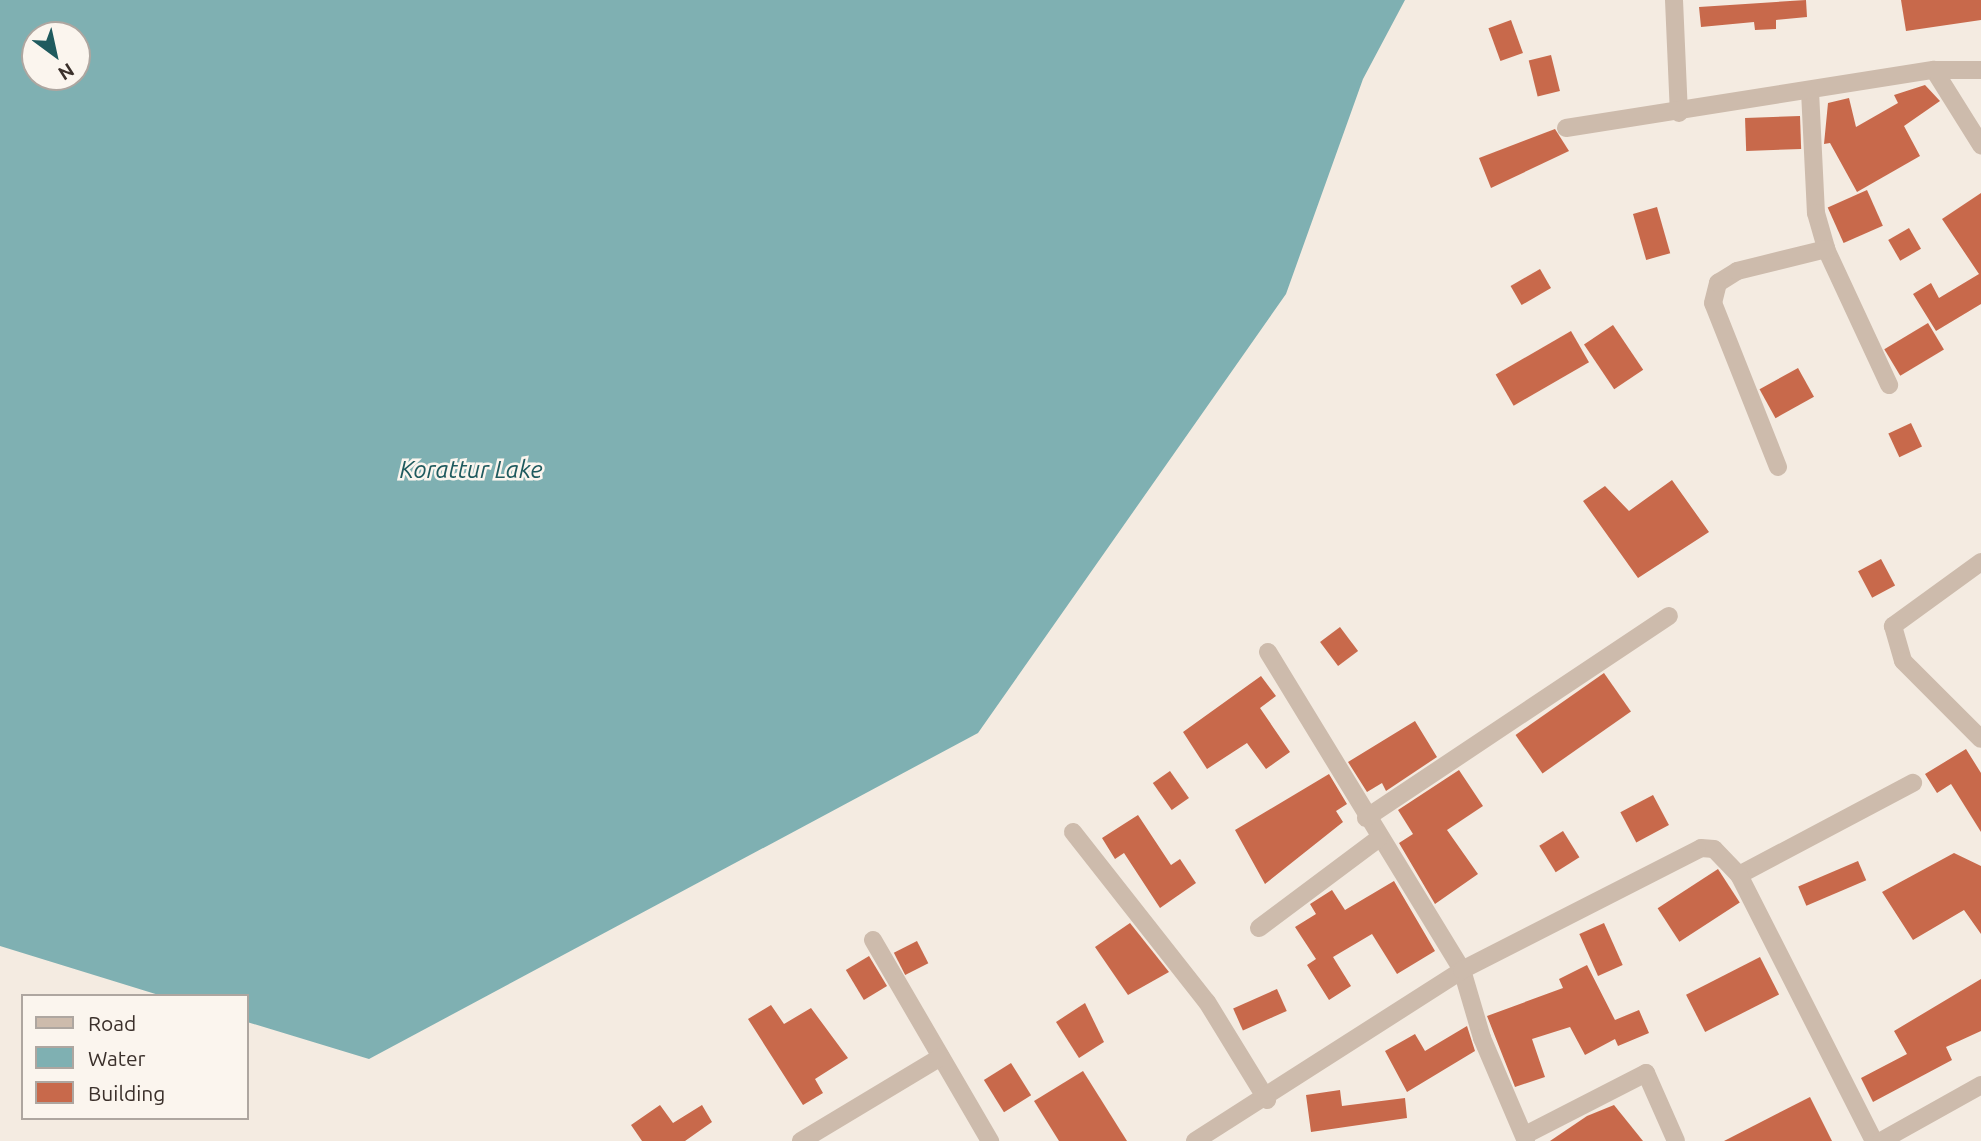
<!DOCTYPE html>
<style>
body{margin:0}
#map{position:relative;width:1981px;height:1141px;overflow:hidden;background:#f4ebe1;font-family:Ubuntu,sans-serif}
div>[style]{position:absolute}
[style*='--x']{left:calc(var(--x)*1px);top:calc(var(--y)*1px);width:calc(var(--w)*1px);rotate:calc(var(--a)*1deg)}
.water>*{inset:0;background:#7fb0b2}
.building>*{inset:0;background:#c8694b;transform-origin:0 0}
.minor>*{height:18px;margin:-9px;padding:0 9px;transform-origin:9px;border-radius:9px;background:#cdbbac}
span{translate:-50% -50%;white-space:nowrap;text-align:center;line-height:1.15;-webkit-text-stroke:5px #fbf5ee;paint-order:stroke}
.water-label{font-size:24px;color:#1f5a5e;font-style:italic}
.legend{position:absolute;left:21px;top:994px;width:228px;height:126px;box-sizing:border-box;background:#fbf5ee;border:2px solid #aea6a0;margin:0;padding:9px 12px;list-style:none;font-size:21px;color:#3b302b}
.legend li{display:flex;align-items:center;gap:14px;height:35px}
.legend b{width:35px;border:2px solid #aea6a0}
.north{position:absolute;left:21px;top:21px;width:70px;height:70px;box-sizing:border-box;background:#fbf5ee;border:2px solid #aea6a0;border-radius:50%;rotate:147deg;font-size:19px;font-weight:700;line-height:28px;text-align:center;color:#3b302b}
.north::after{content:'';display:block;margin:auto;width:24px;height:32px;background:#1f5a5e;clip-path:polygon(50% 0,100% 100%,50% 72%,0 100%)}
</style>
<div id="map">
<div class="water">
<i style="clip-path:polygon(evenodd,0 0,1405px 0,1363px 79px,1286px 294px,978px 733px,369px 1059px,247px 1022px,247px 996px,162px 996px,0 946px,0 0,35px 35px,77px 35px,77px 77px,35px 77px,35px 35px)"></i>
</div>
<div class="building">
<i style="clip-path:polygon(1806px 0,1807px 17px,1776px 20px,1776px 29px,1755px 30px,1754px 22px,1701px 27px,1699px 7px)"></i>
<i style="clip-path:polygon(1901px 0,1981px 0,1981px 20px,1906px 31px)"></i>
<i style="left:1511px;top:20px;width:35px;height:24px;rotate:70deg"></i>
<i style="left:1551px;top:55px;width:37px;height:23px;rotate:76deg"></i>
<i style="clip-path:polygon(1925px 85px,1940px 101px,1904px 126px,1920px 156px,1857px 192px,1830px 143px,1824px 144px,1828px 103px,1849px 98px,1856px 127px,1898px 103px,1894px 95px)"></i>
<i style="left:1800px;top:116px;width:33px;height:55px;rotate:88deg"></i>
<i style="clip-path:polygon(1555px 129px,1569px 151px,1491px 188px,1479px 158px)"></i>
<i style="left:1867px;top:190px;width:39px;height:43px;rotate:66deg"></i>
<i style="clip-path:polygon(1981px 193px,1981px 304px,1936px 331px,1913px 294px,1931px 283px,1939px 298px,1979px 274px,1942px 219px)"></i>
<i style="left:1657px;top:207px;width:48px;height:25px;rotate:74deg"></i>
<i style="left:1909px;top:228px;width:24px;height:24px;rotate:60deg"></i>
<i style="left:1540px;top:269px;width:22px;height:34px;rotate:60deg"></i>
<i style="left:1928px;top:323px;width:31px;height:51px;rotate:59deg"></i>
<i style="left:1613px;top:325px;width:54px;height:35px;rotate:56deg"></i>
<i style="left:1571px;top:331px;width:36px;height:87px;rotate:60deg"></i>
<i style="left:1798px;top:368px;width:33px;height:44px;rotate:61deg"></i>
<i style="left:1911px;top:423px;width:26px;height:25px;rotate:65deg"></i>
<i style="clip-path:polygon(1672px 480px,1709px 532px,1638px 578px,1583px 501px,1605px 486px,1629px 511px)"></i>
<i style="left:1881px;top:559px;width:30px;height:26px;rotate:62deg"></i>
<i style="left:1340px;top:627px;width:30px;height:25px;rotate:53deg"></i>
<i style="left:1604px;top:673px;width:47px;height:108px;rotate:55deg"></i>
<i style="clip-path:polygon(1261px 676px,1276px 696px,1260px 708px,1290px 752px,1266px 769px,1247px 743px,1207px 769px,1183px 732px)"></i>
<i style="clip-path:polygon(1415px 721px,1437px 757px,1386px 791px,1382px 783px,1367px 792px,1348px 762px)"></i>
<i style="clip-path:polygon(1966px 749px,1981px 773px,1981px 832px,1951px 784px,1937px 793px,1925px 774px)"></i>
<i style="clip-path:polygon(1459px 770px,1483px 806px,1447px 830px,1478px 874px,1435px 904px,1399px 843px,1413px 834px,1398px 810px)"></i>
<i style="left:1170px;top:771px;width:33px;height:21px;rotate:55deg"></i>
<i style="clip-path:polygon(1329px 774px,1347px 804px,1336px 811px,1343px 822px,1265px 884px,1235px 830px)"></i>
<i style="left:1653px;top:795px;width:34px;height:37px;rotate:62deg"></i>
<i style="clip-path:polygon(1138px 815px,1171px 865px,1180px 859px,1196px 883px,1160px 908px,1124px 853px,1115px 859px,1102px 838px)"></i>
<i style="left:1563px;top:831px;width:31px;height:28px;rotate:58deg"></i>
<i style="clip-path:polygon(1954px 853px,1981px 866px,1981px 934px,1964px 910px,1913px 940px,1882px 892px)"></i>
<i style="left:1858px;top:861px;width:21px;height:65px;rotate:67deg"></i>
<i style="left:1718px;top:869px;width:40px;height:72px;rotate:57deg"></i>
<i style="clip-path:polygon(1394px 881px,1435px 951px,1397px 974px,1372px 934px,1333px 957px,1351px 986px,1329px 1000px,1307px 965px,1316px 959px,1295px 927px,1316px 914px,1310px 904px,1332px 890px,1345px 910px)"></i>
<i style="clip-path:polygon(1130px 923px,1169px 972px,1128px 995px,1095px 947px)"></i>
<i style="left:1604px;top:923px;width:46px;height:27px;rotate:66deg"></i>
<i style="left:917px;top:941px;width:25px;height:26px;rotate:63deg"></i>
<i style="left:869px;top:956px;width:35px;height:27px;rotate:59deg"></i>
<i style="left:1760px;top:957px;width:42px;height:83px;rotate:63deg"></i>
<i style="clip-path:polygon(1587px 965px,1615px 1020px,1639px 1010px,1649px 1033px,1618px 1046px,1615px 1039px,1585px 1055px,1570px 1027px,1532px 1039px,1545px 1077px,1515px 1087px,1487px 1016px,1563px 988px,1559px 979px)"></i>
<i style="clip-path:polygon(1981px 979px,1981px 1031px,1946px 1047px,1952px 1060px,1873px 1102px,1861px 1078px,1907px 1054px,1894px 1031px)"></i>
<i style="left:1277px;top:989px;width:24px;height:48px;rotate:66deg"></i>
<i style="clip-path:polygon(1085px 1003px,1104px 1042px,1079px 1058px,1056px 1022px)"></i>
<i style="clip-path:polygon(771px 1005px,784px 1024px,811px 1008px,848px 1058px,815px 1079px,823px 1093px,803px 1105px,748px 1019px)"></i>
<i style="clip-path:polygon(1467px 1026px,1475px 1051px,1407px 1092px,1385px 1051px,1415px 1034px,1425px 1051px)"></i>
<i style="left:1011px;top:1063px;width:38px;height:32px;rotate:58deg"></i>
<i style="clip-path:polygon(1083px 1071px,1127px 1141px,1059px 1141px,1034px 1101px)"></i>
<i style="clip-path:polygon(1340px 1090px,1342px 1106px,1405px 1098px,1407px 1118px,1311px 1132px,1306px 1095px)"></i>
<i style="clip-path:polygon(1810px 1097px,1832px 1141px,1724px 1141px)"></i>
<i style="clip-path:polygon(660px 1105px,673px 1123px,702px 1105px,712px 1122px,685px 1141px,642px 1141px,631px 1125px)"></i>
<i style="clip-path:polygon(1614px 1105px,1643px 1141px,1550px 1141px,1587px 1116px)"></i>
</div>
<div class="minor">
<i style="--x:1674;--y:0;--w:113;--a:87.5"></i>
<i style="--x:1934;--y:70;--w:89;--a:57.9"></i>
<i style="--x:1810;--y:91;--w:122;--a:87.2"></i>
<i style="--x:1816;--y:213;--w:37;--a:74"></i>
<i style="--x:1826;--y:249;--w:150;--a:65.1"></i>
<i style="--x:1566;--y:128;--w:373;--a:-9"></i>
<i style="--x:1934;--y:70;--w:47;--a:0"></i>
<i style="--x:1778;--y:467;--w:176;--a:-111.6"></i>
<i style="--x:1713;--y:303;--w:21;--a:-76"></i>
<i style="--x:1718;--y:283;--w:22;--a:-32"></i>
<i style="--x:1737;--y:271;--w:92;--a:-13.9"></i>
<i style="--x:1981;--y:562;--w:109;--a:144"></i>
<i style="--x:1893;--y:626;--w:36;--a:74"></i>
<i style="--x:1903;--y:661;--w:110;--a:45"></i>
<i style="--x:1268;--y:652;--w:373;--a:58.6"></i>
<i style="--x:1462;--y:970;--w:71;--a:73.6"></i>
<i style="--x:1482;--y:1038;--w:112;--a:66.9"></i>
<i style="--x:1366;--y:818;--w:364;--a:-33.7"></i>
<i style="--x:1073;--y:832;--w:216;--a:51.8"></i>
<i style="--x:1207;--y:1002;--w:115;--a:58.5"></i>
<i style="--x:1739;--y:875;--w:197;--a:-27.9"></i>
<i style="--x:1259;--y:928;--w:149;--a:-36.8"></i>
<i style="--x:873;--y:940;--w:233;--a:59.8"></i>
<i style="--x:1525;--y:1135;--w:136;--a:-27.1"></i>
<i style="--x:1646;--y:1073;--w:74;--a:66.2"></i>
<i style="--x:801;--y:1141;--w:163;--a:-31"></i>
<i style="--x:1195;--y:1141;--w:317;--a:-32.6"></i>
<i style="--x:1462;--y:970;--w:268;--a:-27"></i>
<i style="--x:1701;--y:848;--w:13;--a:4"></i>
<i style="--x:1714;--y:849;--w:36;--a:46"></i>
<i style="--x:1739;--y:875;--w:298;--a:63.1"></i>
<i style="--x:1881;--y:1141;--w:115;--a:-29.2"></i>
</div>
<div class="water-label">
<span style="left:471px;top:470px">Korattur Lake</span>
</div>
<ul class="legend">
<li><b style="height:9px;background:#cdbbac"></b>Road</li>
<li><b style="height:19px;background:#7fb0b2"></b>Water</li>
<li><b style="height:19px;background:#c8694b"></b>Building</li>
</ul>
<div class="north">N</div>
</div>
